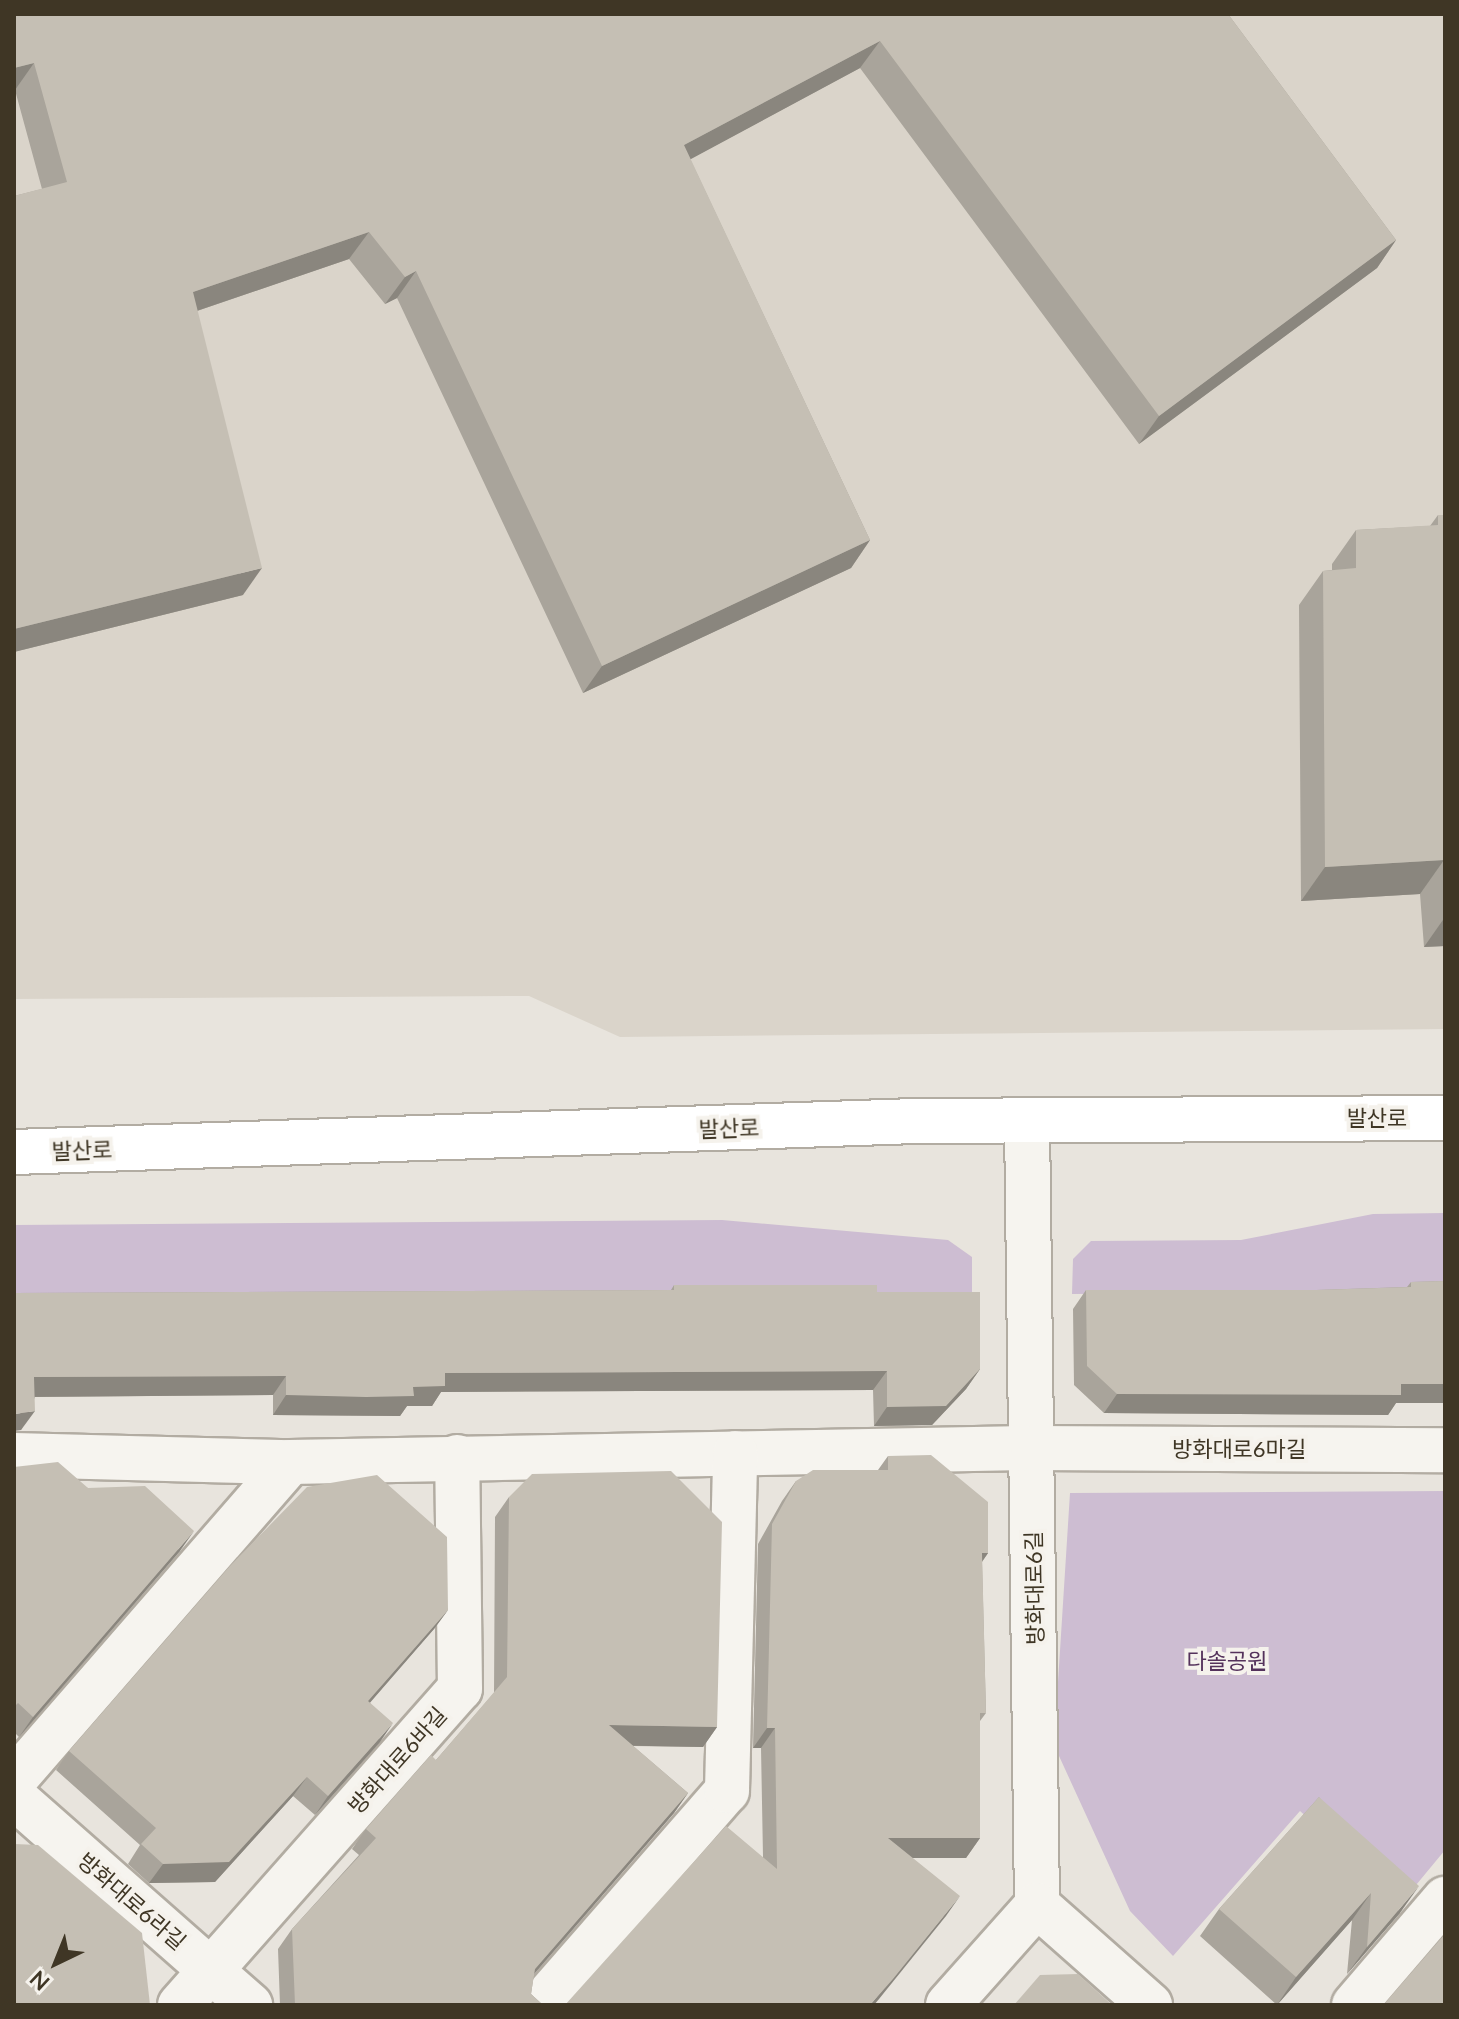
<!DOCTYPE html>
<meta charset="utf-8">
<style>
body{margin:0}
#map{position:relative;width:1459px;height:2019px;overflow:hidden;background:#e8e4dd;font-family:Lato,"Noto Sans KR",sans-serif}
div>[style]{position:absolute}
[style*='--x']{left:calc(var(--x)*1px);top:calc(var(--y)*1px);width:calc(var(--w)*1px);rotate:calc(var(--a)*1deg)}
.built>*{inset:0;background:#dad4ca}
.green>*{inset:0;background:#cdbdd2}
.roads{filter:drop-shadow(2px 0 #b2aca2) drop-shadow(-2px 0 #b2aca2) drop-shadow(0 2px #b2aca2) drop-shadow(0 -2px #b2aca2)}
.street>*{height:44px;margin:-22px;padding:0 22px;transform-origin:22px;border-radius:22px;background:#f6f4ef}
.secondary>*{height:44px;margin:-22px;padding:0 22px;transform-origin:22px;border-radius:22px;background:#fff}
.wall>*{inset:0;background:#a9a49b}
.shaded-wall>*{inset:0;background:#8a867e}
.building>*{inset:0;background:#c5bfb4}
span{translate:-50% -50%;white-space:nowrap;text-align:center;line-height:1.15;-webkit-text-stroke:8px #f5f2ec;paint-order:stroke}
.street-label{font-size:22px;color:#3f3625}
.park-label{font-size:22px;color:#54325b}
.frame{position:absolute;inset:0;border:16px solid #3f3625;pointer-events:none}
.north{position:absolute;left:16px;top:1923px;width:80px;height:80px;-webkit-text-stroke:6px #f5f2ec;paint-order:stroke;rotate:223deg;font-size:22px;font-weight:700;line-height:32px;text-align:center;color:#3f3625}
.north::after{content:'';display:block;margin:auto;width:28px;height:36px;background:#3f3625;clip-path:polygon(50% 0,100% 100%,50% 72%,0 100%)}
</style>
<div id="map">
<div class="built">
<i style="clip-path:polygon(14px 14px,1445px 14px,1445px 1029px,620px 1037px,529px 996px,14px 999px)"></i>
</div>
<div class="green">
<i style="clip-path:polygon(1445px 1213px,1445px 1291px,1072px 1294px,1073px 1259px,1091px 1241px,1241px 1240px,1373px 1214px)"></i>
<i style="clip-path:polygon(722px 1220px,948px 1240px,972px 1257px,972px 1293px,14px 1302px,14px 1225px)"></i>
<i style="clip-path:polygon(1445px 1491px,1445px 1850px,1402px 1902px,1300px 1811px,1173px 1956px,1130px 1911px,1054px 1745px,1070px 1493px)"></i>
</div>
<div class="roads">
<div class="street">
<i style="--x:1027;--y:1121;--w:784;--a:89.27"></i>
<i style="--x:1037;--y:1905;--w:151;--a:41.5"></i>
<i style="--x:14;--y:1455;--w:276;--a:1.5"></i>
<i style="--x:290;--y:1462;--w:743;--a:-1.08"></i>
<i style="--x:1033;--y:1448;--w:412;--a:0.3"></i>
<i style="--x:14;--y:1780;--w:421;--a:-49"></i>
<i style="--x:14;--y:1797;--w:315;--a:41.4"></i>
<i style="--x:180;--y:2005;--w:422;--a:-48.5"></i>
<i style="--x:460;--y:1689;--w:232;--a:-90.7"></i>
<i style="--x:540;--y:2005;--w:284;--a:-48.9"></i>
<i style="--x:727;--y:1791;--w:338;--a:-88.6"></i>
<i style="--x:948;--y:2005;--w:134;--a:-48.3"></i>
<i style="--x:1354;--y:2005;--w:140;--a:-49.4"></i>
</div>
<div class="secondary">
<i style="--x:14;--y:1152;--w:903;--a:-1.97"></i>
<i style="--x:916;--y:1121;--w:529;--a:-0.32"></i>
</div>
</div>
<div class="wall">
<i style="clip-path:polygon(14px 14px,1228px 14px,1396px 240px,1377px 268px,1139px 444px,860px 68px,690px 159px,870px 540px,851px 568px,583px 693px,397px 298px,385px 304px,349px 259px,197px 311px,243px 595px,14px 652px,14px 196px,42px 189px,15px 90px)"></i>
<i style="clip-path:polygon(1438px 515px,1445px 515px,1445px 946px,1424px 947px,1420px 894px,1301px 901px,1299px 605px,1323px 571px,1332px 570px,1332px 564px,1356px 530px,1430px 526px)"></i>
<i style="clip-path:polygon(1445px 1281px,1396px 1403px,1388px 1415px,1104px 1413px,1074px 1385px,1073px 1309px,1086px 1290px,1316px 1290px,1407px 1287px,1411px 1282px)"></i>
<i style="clip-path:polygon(674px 1285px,877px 1292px,980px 1369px,966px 1389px,932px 1425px,874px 1426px,873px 1390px,441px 1392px,432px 1406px,407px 1406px,400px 1416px,273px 1415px,273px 1395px,35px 1397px,21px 1430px,14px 1293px,671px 1290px)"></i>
<i style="clip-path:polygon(888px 1456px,988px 1553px,982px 1562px,986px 1713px,980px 1721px,980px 1838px,966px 1858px,912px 1858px,946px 1916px,565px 2005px,763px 1857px,761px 1748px,753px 1748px,758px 1544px,782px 1501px,796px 1481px,878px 1470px)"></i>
<i style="clip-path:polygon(14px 1467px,88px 1488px,180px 1551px,19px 1737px,14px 1732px)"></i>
<i style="clip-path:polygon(509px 1497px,717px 1727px,703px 1747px,633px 1746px,688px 1793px,674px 1813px,534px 1974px,531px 1994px,543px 2005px,280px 2005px,278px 1949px,292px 1929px,359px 1855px,352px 1849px,366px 1829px,436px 1760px,494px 1693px,495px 1517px)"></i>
<i style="clip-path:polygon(448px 1610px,434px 1629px,370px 1702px,380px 1742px,315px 1815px,293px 1796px,215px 1882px,149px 1883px,128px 1864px,140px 1845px,56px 1770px,69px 1751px)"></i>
<i style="clip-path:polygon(1319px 1797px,1400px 1913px,1347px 1974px,1352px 1920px,1277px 2005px,1200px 1936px,1219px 1909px)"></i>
</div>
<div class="shaded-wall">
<i style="clip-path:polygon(880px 41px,860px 68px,665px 173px,684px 145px)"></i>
<i style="clip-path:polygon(34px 63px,15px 90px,14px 91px,14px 68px)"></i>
<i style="clip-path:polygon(369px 232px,349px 259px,173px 319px,193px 292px)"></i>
<i style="clip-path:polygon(1396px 240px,1377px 268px,1139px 444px,1159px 416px)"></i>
<i style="clip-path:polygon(416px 271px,397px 298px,385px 304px,405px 277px)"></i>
<i style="clip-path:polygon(870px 540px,851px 568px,583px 693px,602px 666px)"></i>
<i style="clip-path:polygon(262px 568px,243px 595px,14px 652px,14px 629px)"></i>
<i style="clip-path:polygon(1444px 860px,1420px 894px,1301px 901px,1325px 867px)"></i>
<i style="clip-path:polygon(1445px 917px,1445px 946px,1424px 947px)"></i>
<i style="clip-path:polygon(980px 1369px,966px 1389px,932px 1425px,874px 1426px,887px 1407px)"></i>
<i style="clip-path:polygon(887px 1371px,873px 1390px,441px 1392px,432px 1406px,407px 1406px,400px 1416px,273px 1415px,286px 1395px,413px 1387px,445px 1373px)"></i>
<i style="clip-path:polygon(286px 1376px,273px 1395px,21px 1397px,34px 1377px)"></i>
<i style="clip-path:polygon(1401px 1384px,1445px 1384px,1445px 1403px,1396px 1403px,1388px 1415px,1104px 1413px,1117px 1394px)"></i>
<i style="clip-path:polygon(35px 1411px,21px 1430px,14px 1431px,15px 1414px)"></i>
<i style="clip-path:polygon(194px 1531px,180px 1551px,19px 1737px,33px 1717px)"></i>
<i style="clip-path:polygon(982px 1553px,988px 1553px,974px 1573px)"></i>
<i style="clip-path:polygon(448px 1610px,434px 1629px,355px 1720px,368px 1701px)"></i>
<i style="clip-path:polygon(393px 1723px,380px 1742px,315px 1815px,328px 1796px)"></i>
<i style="clip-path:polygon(609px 1725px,717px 1727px,703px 1747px,595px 1745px)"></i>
<i style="clip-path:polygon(767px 1728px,775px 1728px,761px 1748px,753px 1748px)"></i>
<i style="clip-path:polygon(307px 1777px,293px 1796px,215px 1882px,149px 1883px,163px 1864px)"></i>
<i style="clip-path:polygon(688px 1793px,674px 1813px,521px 1989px,535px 1969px)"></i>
<i style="clip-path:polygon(888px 1838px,980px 1838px,966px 1858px,874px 1858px)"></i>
<i style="clip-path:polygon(1419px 1886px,1400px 1913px,1347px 1974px,1367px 1947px)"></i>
<i style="clip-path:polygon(1371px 1893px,1352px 1920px,1277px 2005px,1296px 1977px)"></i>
<i style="clip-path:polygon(960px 1896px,946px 1916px,879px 1999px,874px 2005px,870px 2005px)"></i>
</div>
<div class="building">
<i style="clip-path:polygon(14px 14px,1228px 14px,1396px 240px,1159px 416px,880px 41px,684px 145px,870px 540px,602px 666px,416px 271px,405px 277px,369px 232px,193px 292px,262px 568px,14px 629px,14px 196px,67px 182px,34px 63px,14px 68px)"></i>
<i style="clip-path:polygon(1438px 515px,1445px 515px,1445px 878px,1444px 860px,1325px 867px,1323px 571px,1356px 568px,1356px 530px,1438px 525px)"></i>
<i style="clip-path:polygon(1445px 1281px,1445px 1384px,1401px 1384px,1401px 1395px,1117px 1394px,1087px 1366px,1086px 1290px,1316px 1290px,1411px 1287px,1411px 1282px)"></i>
<i style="clip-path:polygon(674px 1285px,877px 1285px,877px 1292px,980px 1292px,980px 1369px,946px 1406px,887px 1407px,887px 1371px,445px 1373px,445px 1386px,413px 1387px,414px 1396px,366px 1397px,286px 1395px,286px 1376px,34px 1377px,35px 1411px,15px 1414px,14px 1416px,14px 1293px,674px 1290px)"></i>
<i style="clip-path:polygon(931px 1455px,988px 1502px,988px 1553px,982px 1553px,986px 1713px,980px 1713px,980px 1838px,888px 1838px,960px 1896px,893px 1979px,870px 2005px,565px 2005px,726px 1826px,777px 1869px,775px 1728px,767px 1728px,772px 1524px,796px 1481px,813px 1470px,888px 1470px,888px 1456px)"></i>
<i style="clip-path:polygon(58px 1462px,88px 1488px,145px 1486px,194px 1531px,33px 1717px,18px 1703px,14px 1707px,14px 1467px)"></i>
<i style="clip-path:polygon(671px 1471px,722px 1522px,717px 1727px,609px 1725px,688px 1793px,535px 1969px,531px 1994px,543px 2005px,295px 2005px,292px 1929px,376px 1838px,366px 1829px,431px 1755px,436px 1760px,507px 1677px,509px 1497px,532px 1474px)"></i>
<i style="clip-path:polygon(377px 1475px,447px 1537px,448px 1610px,368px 1701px,393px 1723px,328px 1796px,307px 1777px,229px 1862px,163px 1864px,141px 1844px,156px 1828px,69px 1751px,230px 1566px,307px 1487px)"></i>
<i style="clip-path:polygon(1319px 1797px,1419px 1886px,1367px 1947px,1371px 1893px,1296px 1977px,1219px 1909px)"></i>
<i style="clip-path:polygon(14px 1844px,38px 1845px,142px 1933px,150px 2005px,14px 2005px)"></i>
<i style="clip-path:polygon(1445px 1934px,1445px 2005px,1382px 2005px,1386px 2002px)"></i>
<i style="clip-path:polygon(1078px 1974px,1112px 2005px,1014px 2005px,1040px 1975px)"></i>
</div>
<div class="street-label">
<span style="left:1377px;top:1118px">발산로</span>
<span style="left:729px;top:1128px;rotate:-2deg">발산로</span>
<span style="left:82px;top:1150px;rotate:-2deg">발산로</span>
<span style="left:1239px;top:1449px">방화대로6마길</span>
<span style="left:1034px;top:1588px;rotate:-91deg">방화대로6길</span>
<span style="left:397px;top:1760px;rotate:-48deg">방화대로6바길</span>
<span style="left:132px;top:1901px;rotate:41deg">방화대로6라길</span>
</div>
<div class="park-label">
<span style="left:1227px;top:1661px">다솔공원</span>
</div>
<div class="frame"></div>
<div class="north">N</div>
</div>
